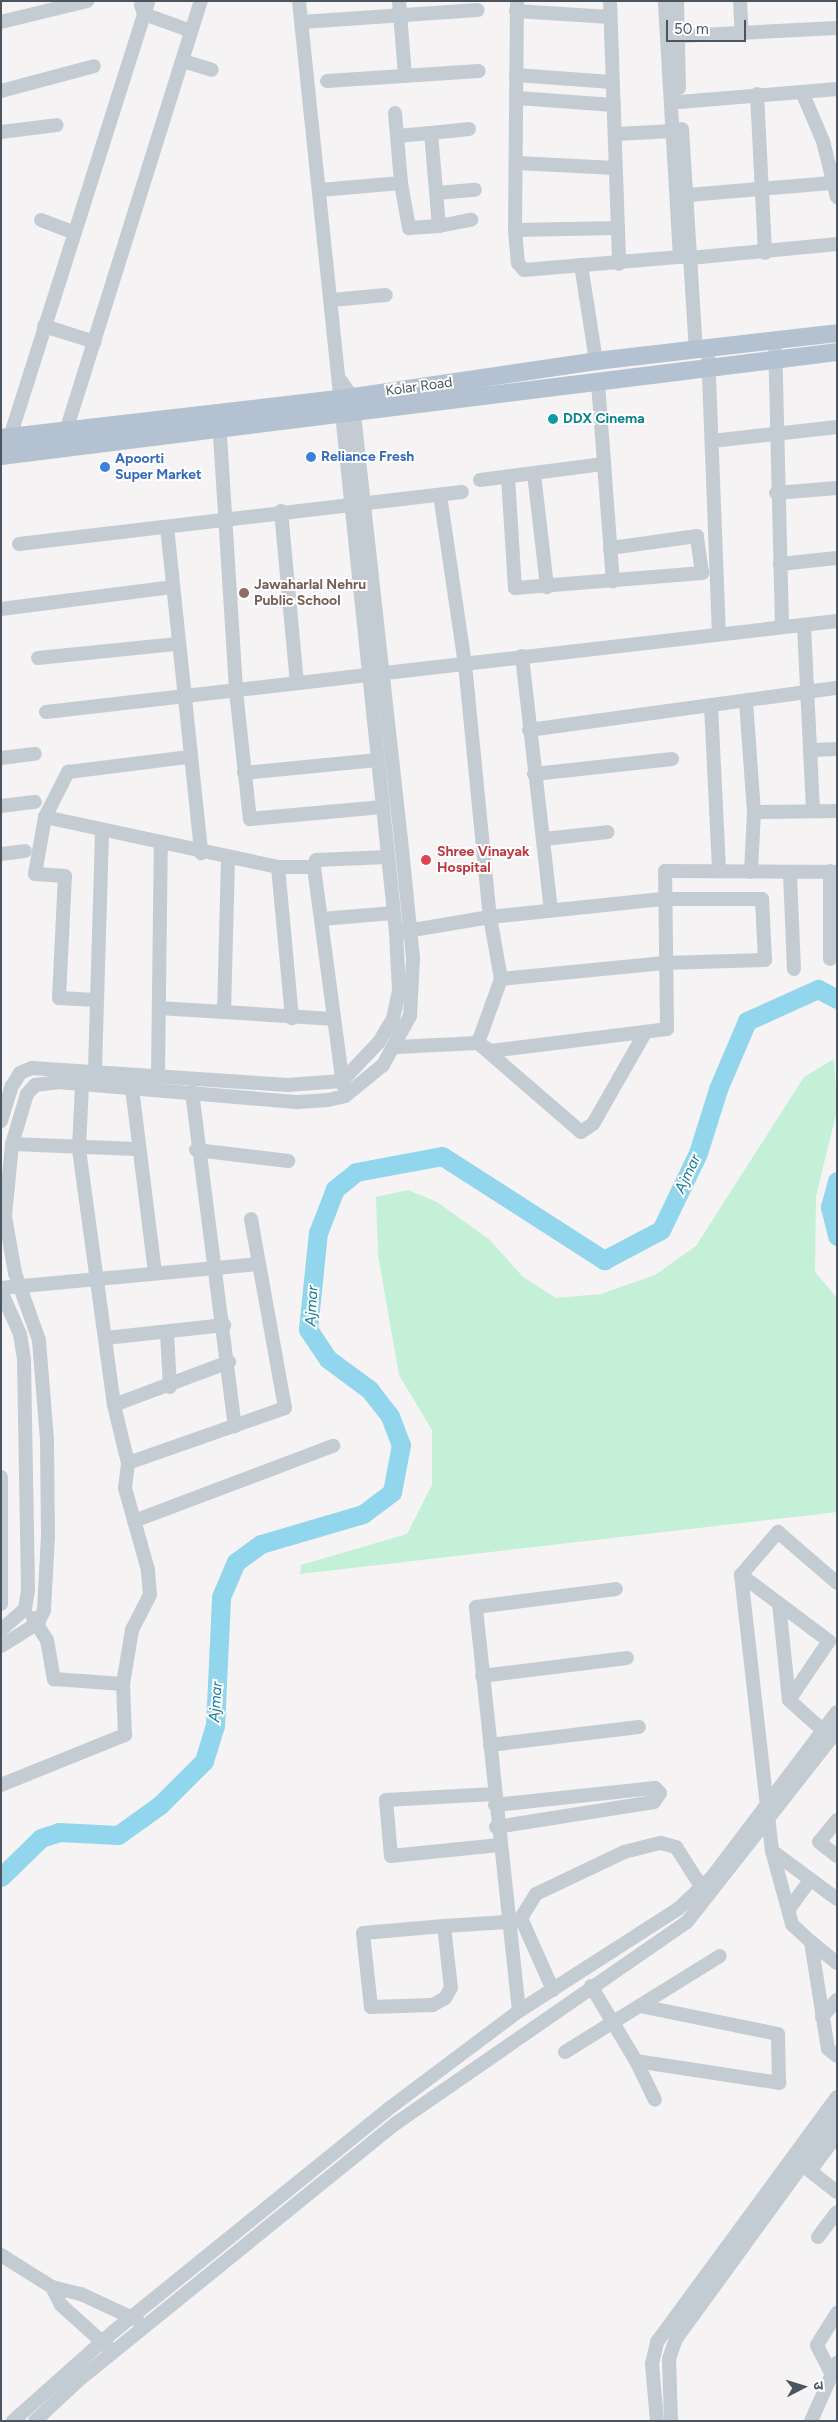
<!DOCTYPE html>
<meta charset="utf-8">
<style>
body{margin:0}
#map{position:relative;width:838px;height:2422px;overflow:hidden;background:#f5f3f3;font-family:Figtree,"Noto Sans Devanagari",sans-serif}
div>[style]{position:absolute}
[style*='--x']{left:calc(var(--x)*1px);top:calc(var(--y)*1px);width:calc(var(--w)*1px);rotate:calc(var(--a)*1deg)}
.green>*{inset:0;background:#c3f0d6}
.river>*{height:19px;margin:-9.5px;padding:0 9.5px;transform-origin:9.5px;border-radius:9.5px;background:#91d6ec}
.minor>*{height:14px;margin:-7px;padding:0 7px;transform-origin:7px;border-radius:7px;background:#c4ccd3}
.major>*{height:18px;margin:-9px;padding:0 9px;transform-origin:9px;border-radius:9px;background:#b3c1d0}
.dots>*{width:14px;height:14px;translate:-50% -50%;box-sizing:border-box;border:2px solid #fff;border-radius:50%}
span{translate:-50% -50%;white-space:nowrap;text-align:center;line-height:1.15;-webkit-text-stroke:4px #fff;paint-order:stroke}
.street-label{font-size:14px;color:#4a5560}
.culture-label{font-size:14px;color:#0d838f;font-weight:700}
.left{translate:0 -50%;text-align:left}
.shop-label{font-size:14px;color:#366cbe;font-weight:700}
.education-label{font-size:14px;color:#785e54;font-weight:700}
.health-label{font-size:14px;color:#be3a42;font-weight:700}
.water-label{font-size:15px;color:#0e7c9f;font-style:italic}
.frame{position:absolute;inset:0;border:2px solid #4a5560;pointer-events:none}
.north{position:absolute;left:778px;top:2362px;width:50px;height:50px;-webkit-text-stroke:4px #fff;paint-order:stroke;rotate:85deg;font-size:14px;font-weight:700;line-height:20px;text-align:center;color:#4a5560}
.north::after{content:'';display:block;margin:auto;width:18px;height:22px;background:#4a5560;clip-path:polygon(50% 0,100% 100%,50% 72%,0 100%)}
.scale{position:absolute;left:666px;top:20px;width:80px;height:22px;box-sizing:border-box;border:2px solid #4a5560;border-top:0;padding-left:6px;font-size:15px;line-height:18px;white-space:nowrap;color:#4a5560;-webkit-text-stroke:4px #fff;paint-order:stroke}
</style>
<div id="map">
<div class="green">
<i style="clip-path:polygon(834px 1059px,837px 1110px,816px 1196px,815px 1272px,837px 1298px,837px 1512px,300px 1574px,301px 1565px,407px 1534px,432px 1485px,432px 1430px,399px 1375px,378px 1255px,376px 1197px,408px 1190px,437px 1202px,490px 1240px,523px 1277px,556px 1298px,601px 1294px,655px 1275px,696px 1246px,804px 1077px)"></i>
</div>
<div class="river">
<i style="--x:837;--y:1181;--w:27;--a:105"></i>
<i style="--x:830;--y:1207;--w:30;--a:76"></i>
<i style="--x:1;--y:1877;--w:56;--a:-44.3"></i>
<i style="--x:41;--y:1838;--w:19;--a:-18"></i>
<i style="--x:59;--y:1832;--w:59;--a:2.9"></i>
<i style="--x:118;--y:1835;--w:52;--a:-35.5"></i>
<i style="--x:160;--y:1805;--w:62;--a:-45"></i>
<i style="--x:204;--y:1761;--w:37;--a:-73"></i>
<i style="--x:215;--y:1726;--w:129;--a:-87.3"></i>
<i style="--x:221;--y:1597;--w:38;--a:-67"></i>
<i style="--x:236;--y:1562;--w:31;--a:-36"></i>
<i style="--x:261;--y:1544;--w:106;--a:-16.4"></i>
<i style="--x:363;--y:1514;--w:36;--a:-37"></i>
<i style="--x:392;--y:1492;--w:48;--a:-79.2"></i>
<i style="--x:401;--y:1445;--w:31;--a:-111"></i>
<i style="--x:390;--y:1416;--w:33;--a:-128"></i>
<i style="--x:370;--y:1390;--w:52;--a:-143.6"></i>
<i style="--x:328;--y:1359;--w:36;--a:-124"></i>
<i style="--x:308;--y:1329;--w:97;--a:-84.1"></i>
<i style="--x:318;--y:1233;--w:47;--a:-68.9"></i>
<i style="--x:335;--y:1189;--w:27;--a:-39"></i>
<i style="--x:356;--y:1172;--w:87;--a:-10.5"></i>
<i style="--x:442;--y:1156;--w:193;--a:32.7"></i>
<i style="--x:604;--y:1260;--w:64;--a:-27.8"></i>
<i style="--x:661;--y:1230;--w:85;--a:-64.3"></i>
<i style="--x:698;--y:1153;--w:67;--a:-72.6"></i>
<i style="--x:718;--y:1089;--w:74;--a:-66.9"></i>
<i style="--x:747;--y:1021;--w:78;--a:-24.3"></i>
<i style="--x:818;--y:989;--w:21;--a:28"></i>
</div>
<div class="minor">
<i style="--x:399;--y:1;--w:75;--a:85.4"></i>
<i style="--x:517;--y:1;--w:229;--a:90.5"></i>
<i style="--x:515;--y:230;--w:33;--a:85"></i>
<i style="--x:518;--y:263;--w:9;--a:49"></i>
<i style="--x:524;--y:270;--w:157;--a:-4.8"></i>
<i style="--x:680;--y:257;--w:256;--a:-93.4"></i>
<i style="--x:610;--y:1;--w:263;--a:88"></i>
<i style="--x:677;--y:1;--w:87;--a:88.7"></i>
<i style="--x:740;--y:1;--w:34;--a:87"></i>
<i style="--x:141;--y:5;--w:9;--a:72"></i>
<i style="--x:144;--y:14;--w:50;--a:19.9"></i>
<i style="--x:516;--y:11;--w:94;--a:3.7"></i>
<i style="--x:1;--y:22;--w:89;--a:-13.7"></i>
<i style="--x:302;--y:22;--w:176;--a:-3.9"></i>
<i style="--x:680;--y:36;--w:157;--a:-2.9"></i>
<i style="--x:183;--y:61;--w:30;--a:17"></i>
<i style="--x:516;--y:75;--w:96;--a:4.2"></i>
<i style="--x:327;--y:81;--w:152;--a:-3.8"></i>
<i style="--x:1;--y:91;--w:96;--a:-15"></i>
<i style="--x:802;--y:92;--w:53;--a:66.8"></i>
<i style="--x:823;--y:141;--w:58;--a:76"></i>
<i style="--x:757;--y:94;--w:159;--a:87.1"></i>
<i style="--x:517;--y:98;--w:97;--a:4.1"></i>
<i style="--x:679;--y:102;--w:159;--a:-4.7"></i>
<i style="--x:395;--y:113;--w:23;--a:85"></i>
<i style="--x:469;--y:129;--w:38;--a:174"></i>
<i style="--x:431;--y:133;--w:93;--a:85.1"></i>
<i style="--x:439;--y:226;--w:33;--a:-11"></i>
<i style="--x:682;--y:129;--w:220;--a:86.4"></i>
<i style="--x:1;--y:132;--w:56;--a:-7.1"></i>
<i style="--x:431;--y:133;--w:34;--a:175"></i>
<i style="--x:397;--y:136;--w:47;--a:85.1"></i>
<i style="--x:401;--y:183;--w:46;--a:79.9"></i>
<i style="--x:409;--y:228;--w:30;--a:-4"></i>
<i style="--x:615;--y:134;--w:58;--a:-3"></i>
<i style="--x:517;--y:163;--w:98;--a:2.9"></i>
<i style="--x:320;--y:190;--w:81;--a:-4.9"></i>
<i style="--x:437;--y:193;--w:38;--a:-5"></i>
<i style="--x:688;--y:195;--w:144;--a:-4.8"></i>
<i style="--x:41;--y:220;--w:36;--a:21"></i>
<i style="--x:515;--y:230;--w:103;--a:-1.1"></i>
<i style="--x:690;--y:258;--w:148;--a:-5.4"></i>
<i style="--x:581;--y:265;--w:97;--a:81.1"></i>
<i style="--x:332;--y:300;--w:54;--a:-5.3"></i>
<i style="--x:44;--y:326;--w:53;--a:17.4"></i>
<i style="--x:775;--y:339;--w:288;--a:88.6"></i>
<i style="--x:708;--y:349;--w:285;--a:87.8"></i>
<i style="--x:598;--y:383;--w:199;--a:85.7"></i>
<i style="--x:219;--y:419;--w:273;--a:86.4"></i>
<i style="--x:236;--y:691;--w:129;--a:83.8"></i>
<i style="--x:250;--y:819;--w:133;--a:-5.2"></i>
<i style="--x:66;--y:431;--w:451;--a:-72.6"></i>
<i style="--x:10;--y:437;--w:457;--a:-72.4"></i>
<i style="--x:712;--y:441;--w:126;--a:-6.4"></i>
<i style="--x:534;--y:474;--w:114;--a:83.4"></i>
<i style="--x:508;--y:477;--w:111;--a:86.4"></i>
<i style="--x:515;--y:588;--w:188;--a:-4.6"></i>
<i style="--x:702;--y:573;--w:37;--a:-98"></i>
<i style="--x:697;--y:536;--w:88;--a:172.1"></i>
<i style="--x:480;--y:480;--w:125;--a:-7.4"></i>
<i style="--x:776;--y:493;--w:61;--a:-4.7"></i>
<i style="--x:440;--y:495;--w:171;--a:81.6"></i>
<i style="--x:465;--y:664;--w:254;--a:84.4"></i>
<i style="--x:490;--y:917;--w:63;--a:79.9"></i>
<i style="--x:501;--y:979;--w:68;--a:109.8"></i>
<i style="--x:478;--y:1043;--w:15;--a:32"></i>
<i style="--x:491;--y:1051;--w:177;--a:-7.1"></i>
<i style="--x:667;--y:1029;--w:158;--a:-90.7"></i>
<i style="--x:665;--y:871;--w:172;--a:0.3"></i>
<i style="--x:281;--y:511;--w:173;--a:84.7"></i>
<i style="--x:167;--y:527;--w:328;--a:84"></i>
<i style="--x:19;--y:544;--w:446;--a:-6.7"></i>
<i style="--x:780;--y:564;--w:57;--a:-6"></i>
<i style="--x:1;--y:609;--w:172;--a:-7.3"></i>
<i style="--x:804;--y:626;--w:185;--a:87.2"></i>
<i style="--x:522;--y:656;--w:256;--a:83.5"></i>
<i style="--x:38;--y:658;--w:140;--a:-5.8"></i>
<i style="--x:746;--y:701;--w:111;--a:85.9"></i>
<i style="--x:754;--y:812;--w:60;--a:92.9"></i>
<i style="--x:711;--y:705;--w:166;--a:87.2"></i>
<i style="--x:46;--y:712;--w:796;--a:-6.56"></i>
<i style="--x:529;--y:730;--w:311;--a:-7.8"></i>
<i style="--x:811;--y:750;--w:26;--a:-2"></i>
<i style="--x:1;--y:758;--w:34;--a:-7"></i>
<i style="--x:244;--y:773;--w:134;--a:-5.6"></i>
<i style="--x:534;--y:774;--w:139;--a:-6.2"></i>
<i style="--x:1;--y:806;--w:34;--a:-7"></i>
<i style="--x:754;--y:812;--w:83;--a:-0.7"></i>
<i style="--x:45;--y:817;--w:238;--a:12.1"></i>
<i style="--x:278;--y:867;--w:36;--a:0"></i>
<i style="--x:544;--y:839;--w:64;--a:-6.2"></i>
<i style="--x:1;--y:854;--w:24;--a:-7"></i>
<i style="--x:278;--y:867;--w:152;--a:84.7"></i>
<i style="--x:830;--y:871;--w:88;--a:90"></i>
<i style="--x:790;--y:874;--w:95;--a:87.6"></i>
<i style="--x:322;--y:919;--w:71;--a:-4.8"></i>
<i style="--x:401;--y:932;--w:90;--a:-9.6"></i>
<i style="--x:490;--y:917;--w:173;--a:-6"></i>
<i style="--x:662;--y:899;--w:100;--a:0"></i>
<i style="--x:762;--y:899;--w:61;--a:87.2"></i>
<i style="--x:765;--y:960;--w:101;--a:178.3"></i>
<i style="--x:664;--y:963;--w:164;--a:174.4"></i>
<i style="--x:96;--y:1000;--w:37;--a:-177"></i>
<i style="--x:59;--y:998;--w:122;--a:-87.2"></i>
<i style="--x:65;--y:876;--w:30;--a:-176"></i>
<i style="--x:35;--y:874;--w:58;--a:-80"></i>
<i style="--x:45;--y:817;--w:51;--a:-62.9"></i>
<i style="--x:68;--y:772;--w:122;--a:-7.1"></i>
<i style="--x:159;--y:1008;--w:173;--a:3.6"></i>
<i style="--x:224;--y:1012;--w:154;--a:-88.5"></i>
<i style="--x:397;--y:1047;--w:81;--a:-2.8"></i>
<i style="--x:478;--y:1043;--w:136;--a:40.8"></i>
<i style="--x:581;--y:1132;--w:14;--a:-34"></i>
<i style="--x:593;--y:1124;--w:105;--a:-60.3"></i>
<i style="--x:95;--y:1069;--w:238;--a:-88.3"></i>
<i style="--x:158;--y:1074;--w:231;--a:-89.3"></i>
<i style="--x:343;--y:1085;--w:220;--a:-97.6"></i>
<i style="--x:314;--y:867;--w:7;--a:-74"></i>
<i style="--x:316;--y:860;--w:72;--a:-2.4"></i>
<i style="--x:132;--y:1088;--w:186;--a:82.9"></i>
<i style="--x:192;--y:1092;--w:337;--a:82.7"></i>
<i style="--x:1;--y:1121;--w:37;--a:-73"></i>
<i style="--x:12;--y:1086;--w:15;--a:-58"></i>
<i style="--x:20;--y:1073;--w:13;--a:-23"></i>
<i style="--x:32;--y:1068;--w:256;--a:3.8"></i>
<i style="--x:287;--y:1085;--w:55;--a:-4.2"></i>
<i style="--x:342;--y:1081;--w:54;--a:-46.5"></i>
<i style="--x:379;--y:1042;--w:27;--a:-59"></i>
<i style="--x:393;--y:1019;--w:30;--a:-78"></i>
<i style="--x:399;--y:990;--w:58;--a:-93"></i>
<i style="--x:396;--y:932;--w:936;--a:-95.95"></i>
<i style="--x:12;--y:1144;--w:125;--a:2.3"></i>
<i style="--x:196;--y:1150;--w:93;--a:6.8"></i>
<i style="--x:1;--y:1288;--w:259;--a:-5.3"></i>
<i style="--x:1;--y:1291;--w:47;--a:66.2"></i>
<i style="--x:20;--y:1334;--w:26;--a:81"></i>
<i style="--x:24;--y:1360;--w:230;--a:89"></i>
<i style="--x:28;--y:1590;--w:19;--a:99"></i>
<i style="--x:25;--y:1609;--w:32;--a:139"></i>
<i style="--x:167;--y:1333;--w:54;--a:86.8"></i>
<i style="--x:106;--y:1338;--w:119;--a:-6.3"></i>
<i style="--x:114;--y:1405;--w:123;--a:-20.5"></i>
<i style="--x:128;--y:1463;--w:166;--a:-19.3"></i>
<i style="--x:285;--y:1408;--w:192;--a:-100.2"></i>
<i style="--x:1;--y:1477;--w:127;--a:90"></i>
<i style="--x:134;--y:1521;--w:213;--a:-20.7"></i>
<i style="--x:741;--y:1575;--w:110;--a:36.9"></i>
<i style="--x:829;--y:1641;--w:71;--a:124.1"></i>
<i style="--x:789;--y:1700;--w:97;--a:-95.9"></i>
<i style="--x:33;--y:1618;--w:26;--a:58"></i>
<i style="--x:47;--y:1640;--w:40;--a:80"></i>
<i style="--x:54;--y:1679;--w:69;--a:4.1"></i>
<i style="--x:1;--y:1646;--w:44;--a:-31.9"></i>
<i style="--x:38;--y:1623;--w:14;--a:-65"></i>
<i style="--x:44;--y:1610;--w:75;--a:-86.9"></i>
<i style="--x:48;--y:1535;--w:95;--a:-90.6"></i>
<i style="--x:47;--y:1440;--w:100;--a:-94.6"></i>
<i style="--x:39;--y:1340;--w:71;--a:-109.7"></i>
<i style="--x:15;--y:1273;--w:58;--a:-100"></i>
<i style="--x:5;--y:1216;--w:72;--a:-84.4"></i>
<i style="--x:12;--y:1144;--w:52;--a:-73.3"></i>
<i style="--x:27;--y:1094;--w:12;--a:-48"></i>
<i style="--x:35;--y:1085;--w:23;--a:-7"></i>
<i style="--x:58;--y:1082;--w:241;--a:4.8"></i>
<i style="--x:298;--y:1102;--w:30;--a:-4"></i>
<i style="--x:328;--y:1100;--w:17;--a:-13"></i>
<i style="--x:345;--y:1096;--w:49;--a:-39.2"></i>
<i style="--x:383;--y:1065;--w:56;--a:-61.1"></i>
<i style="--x:410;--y:1016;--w:58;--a:-87"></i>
<i style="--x:413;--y:958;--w:119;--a:-95.8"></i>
<i style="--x:401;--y:840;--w:446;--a:-96.3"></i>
<i style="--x:352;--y:397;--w:21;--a:-125"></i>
<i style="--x:482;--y:1676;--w:146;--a:-7.1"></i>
<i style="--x:789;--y:1700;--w:52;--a:41.9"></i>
<i style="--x:490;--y:1745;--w:150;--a:-6.9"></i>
<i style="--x:1;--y:1785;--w:134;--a:-22"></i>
<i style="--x:125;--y:1735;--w:51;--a:-92.2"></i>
<i style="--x:123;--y:1684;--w:55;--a:-80.5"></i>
<i style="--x:132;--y:1630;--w:39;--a:-63"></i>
<i style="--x:150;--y:1595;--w:25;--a:-95"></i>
<i style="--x:148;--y:1570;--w:85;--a:-105.7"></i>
<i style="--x:125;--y:1488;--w:25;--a:-83"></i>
<i style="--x:128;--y:1463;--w:60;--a:-103.6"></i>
<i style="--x:114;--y:1405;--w:259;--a:-97.8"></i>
<i style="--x:79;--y:1148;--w:63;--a:-87.3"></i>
<i style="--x:494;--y:1794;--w:108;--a:176.8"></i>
<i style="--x:386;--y:1800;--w:56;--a:84.9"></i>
<i style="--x:391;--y:1856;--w:109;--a:-5.8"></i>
<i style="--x:495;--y:1805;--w:161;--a:-6.1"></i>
<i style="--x:655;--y:1788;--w:7;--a:45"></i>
<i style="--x:660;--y:1793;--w:11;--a:124"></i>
<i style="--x:654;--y:1802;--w:160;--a:171"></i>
<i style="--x:837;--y:1820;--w:28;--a:129"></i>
<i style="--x:819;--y:1842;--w:23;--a:38"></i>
<i style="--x:772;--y:1851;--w:81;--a:36.4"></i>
<i style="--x:789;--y:1909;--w:34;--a:-54"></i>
<i style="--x:444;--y:1926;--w:62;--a:83.6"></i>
<i style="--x:451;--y:1988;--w:12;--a:121"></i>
<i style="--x:445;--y:1998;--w:14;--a:150"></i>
<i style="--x:433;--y:2005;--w:62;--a:178.2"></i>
<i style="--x:371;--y:2007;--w:74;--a:-96.2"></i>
<i style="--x:363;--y:1933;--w:81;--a:-4.9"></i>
<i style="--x:444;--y:1926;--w:63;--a:-3.6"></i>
<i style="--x:811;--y:1942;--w:26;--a:-137"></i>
<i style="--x:792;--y:1924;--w:76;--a:-105.3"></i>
<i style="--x:772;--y:1851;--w:278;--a:-96.4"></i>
<i style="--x:741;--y:1575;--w:57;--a:-49.3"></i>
<i style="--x:778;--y:1532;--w:78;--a:40.8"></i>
<i style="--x:837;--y:1963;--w:33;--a:-141"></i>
<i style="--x:811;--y:1942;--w:108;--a:81"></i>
<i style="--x:828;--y:2049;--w:11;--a:38"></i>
<i style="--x:591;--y:1986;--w:87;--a:59"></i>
<i style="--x:636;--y:2061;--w:145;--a:8.7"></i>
<i style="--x:779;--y:2083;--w:49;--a:-91.2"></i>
<i style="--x:778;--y:2034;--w:141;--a:-168.5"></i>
<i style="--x:553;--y:1990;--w:79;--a:-114"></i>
<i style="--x:521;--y:1918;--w:28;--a:-58"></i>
<i style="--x:536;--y:1894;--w:98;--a:-25.5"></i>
<i style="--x:624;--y:1852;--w:38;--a:-14"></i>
<i style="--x:661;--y:1843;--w:16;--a:15"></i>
<i style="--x:676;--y:1847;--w:49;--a:57.6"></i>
<i style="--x:519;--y:2011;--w:406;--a:-96.1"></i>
<i style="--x:476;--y:1607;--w:141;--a:-7.3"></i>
<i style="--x:822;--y:2017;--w:23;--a:-49"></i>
<i style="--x:565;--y:2052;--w:182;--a:-31.8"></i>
<i style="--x:636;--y:2061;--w:43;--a:64"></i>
<i style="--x:837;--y:2135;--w:45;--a:126.9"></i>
<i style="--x:810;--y:2171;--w:34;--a:38"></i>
<i style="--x:818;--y:2237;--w:31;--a:-53"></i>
<i style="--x:1;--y:2255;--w:60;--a:32.1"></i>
<i style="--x:52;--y:2287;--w:30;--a:14"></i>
<i style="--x:81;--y:2294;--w:62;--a:24.9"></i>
<i style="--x:52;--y:2287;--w:20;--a:63"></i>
<i style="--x:61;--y:2305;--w:64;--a:41.9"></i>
<i style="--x:831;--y:2373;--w:31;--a:-117"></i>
<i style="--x:817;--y:2345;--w:38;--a:-58"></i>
<i style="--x:13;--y:2421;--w:134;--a:-41.7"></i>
<i style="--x:113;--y:2332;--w:353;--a:-39"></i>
<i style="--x:387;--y:2110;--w:165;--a:-36.9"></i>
<i style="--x:519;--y:2011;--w:189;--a:-32.7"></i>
<i style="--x:678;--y:1909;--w:47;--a:-43.3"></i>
<i style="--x:712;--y:1877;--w:207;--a:-52.9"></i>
<i style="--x:35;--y:2421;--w:62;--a:-43"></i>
<i style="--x:80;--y:2379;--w:405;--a:-39"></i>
<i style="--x:395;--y:2124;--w:355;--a:-34.7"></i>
<i style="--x:687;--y:1922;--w:243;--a:-51.9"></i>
<i style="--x:657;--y:2421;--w:57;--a:-95"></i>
<i style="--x:652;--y:2364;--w:23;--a:-77"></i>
<i style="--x:657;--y:2342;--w:304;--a:-53.7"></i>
<i style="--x:671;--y:2421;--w:62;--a:-91.8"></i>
<i style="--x:669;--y:2359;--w:21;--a:-71"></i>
<i style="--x:676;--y:2339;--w:274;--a:-54"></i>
<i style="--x:811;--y:2421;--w:64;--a:-65.9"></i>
</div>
<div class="major">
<i style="--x:1;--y:438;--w:341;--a:-6.6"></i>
<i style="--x:340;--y:399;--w:259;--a:-8.4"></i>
<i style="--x:596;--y:361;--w:243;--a:-6.6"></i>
<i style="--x:1;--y:456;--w:842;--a:-7.09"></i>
</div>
<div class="dots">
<i style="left:553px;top:419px;background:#0f9aa8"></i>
<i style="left:311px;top:457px;background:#3f7fe0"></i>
<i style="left:105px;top:467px;background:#3f7fe0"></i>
<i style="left:244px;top:593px;background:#8d6e63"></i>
<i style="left:426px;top:860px;background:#e0444e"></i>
</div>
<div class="street-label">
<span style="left:419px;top:387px;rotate:-8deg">Kolar Road</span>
</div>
<div class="culture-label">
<span class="left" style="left:563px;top:419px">DDX Cinema</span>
</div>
<div class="shop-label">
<span class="left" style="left:321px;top:457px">Reliance Fresh</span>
<span class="left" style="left:115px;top:467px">Apoorti<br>Super Market</span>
</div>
<div class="education-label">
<span class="left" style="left:254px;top:593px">Jawaharlal Nehru<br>Public School</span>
</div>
<div class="health-label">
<span class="left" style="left:437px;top:860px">Shree Vinayak<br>Hospital</span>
</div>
<div class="water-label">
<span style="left:688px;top:1174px;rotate:-65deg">Ajmar</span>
<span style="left:312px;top:1306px;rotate:-87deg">Ajmar</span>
<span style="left:216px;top:1702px;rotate:-86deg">Ajmar</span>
</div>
<div class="frame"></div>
<div class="north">उ</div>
<div class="scale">50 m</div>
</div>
